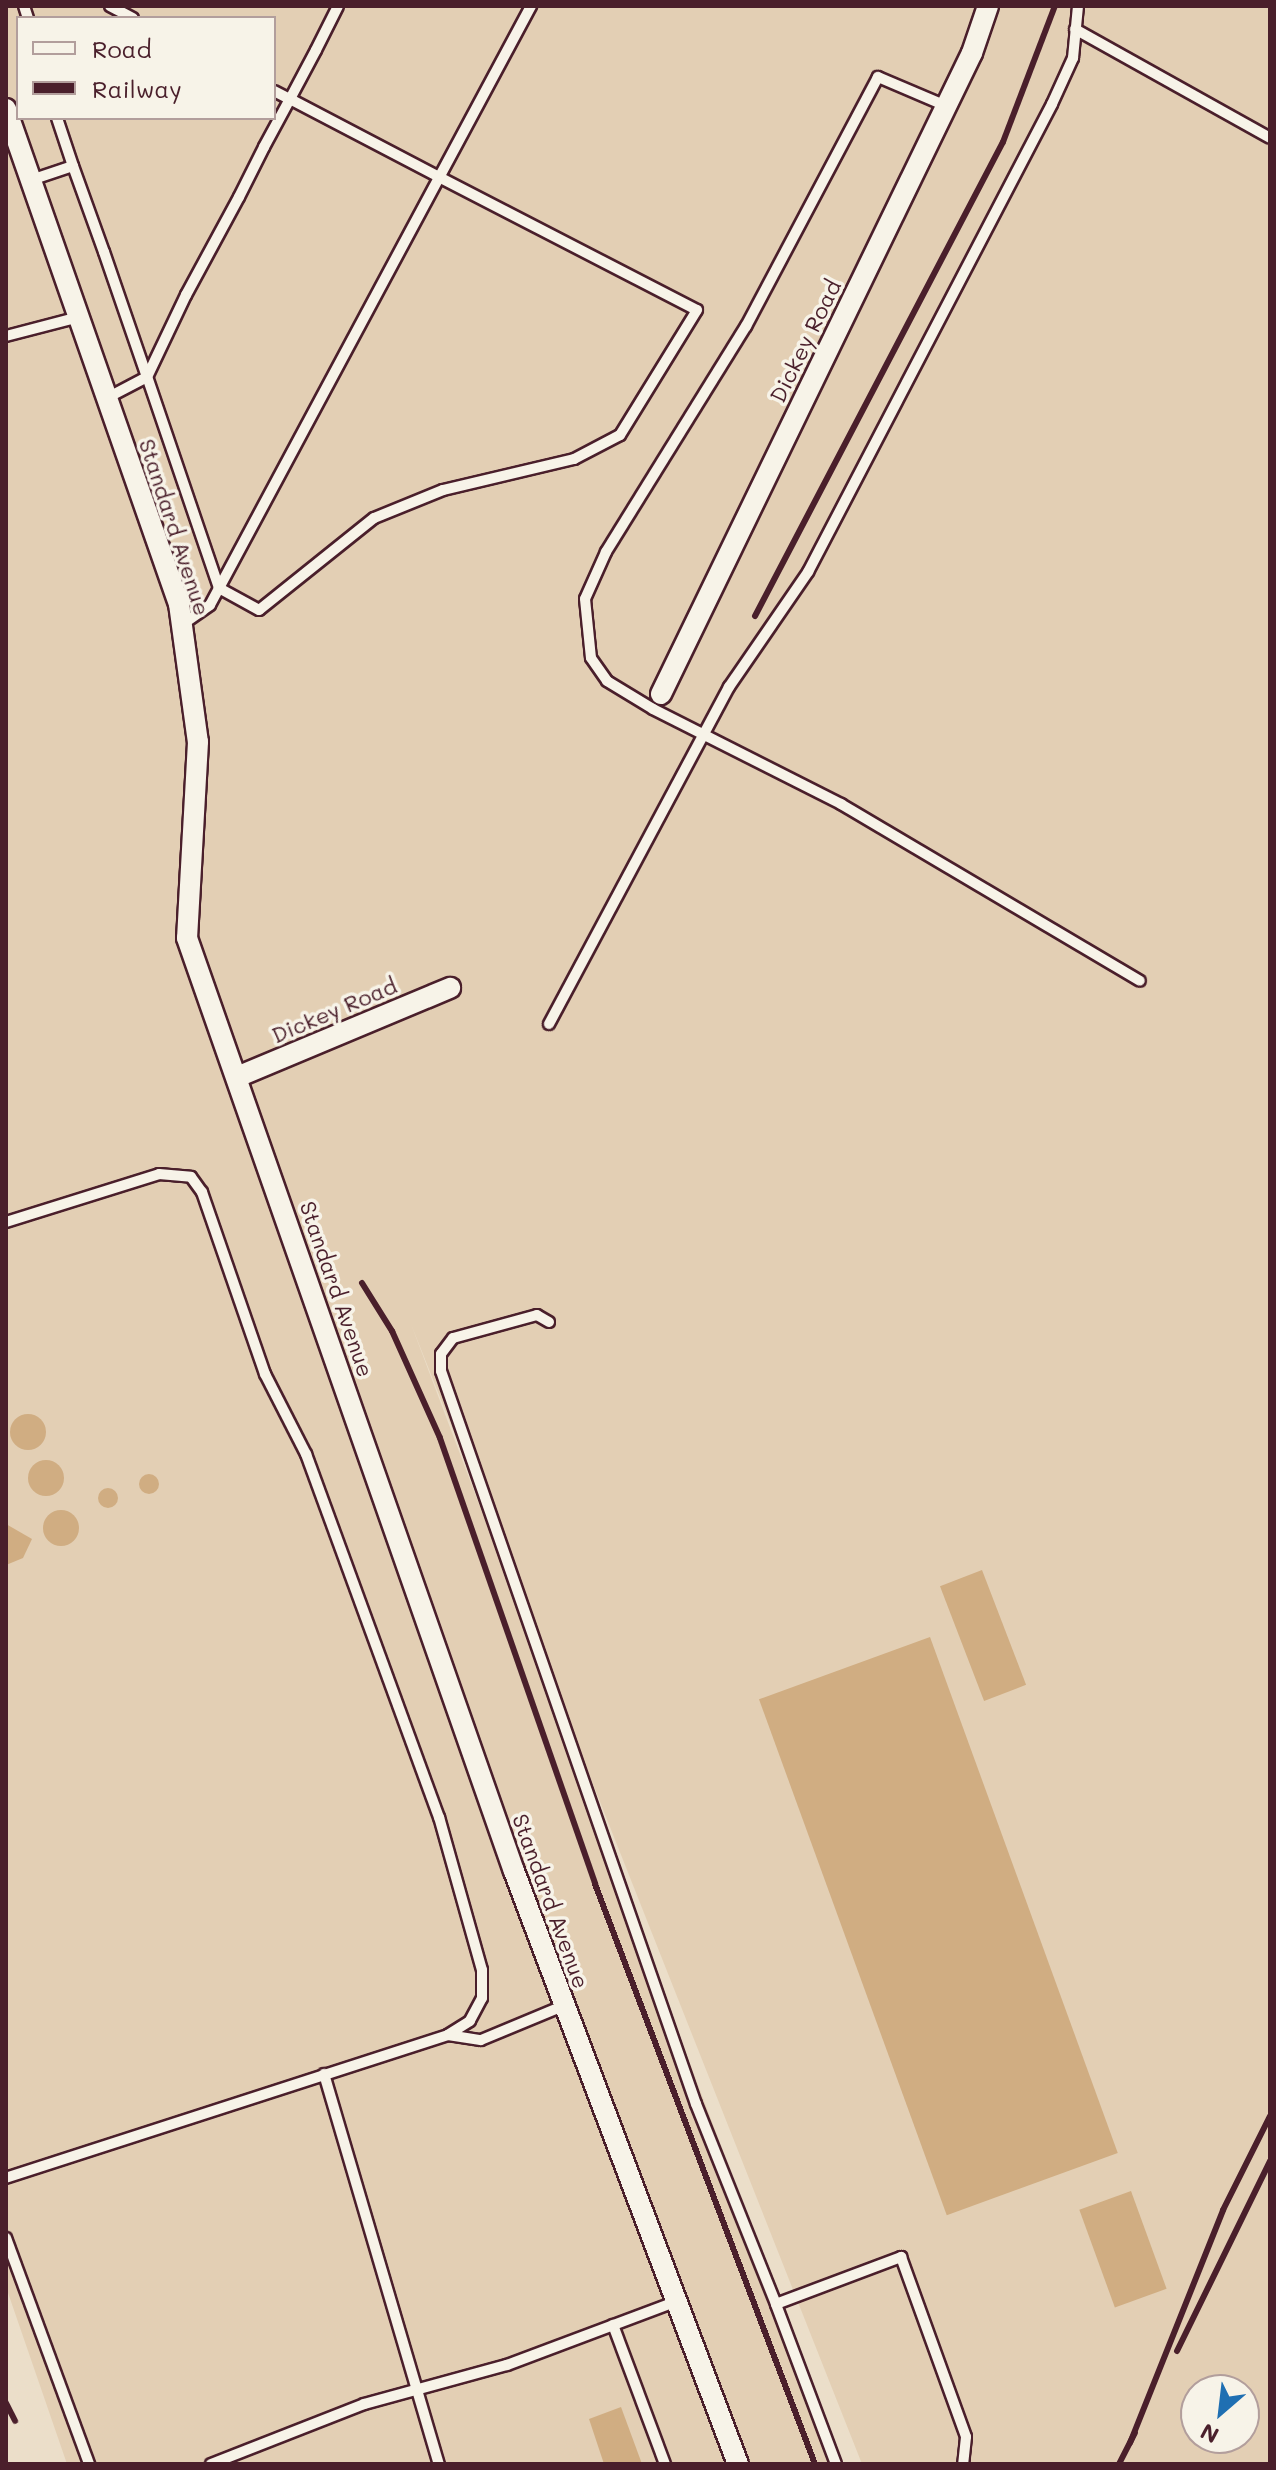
<!DOCTYPE html>
<style>
body{margin:0}
#map{position:relative;width:1276px;height:2470px;overflow:hidden;background:#ebdec9;font-family:Mali,sans-serif}
div>[style]{position:absolute}
[style*='--x']{left:calc(var(--x)*1px);top:calc(var(--y)*1px);width:calc(var(--w)*1px);rotate:calc(var(--a)*1deg)}
.built>*{inset:0;background:#e3cfb4}
.building>*{inset:0;background:#d0ad82;transform-origin:0 0}
.round{border-radius:50%}
.roads{filter:drop-shadow(2px 0 #4a1f2b) drop-shadow(-2px 0 #4a1f2b) drop-shadow(0 2px #4a1f2b) drop-shadow(0 -2px #4a1f2b)}
.service>*{height:10px;margin:-5px;padding:0 5px;transform-origin:5px;border-radius:5px;background:#f7f3e8}
.minor>*{height:20px;margin:-10px;padding:0 10px;transform-origin:10px;border-radius:10px;background:#f7f3e8}
.rail>*{height:6px;margin:-3px;padding:0 3px;transform-origin:3px;border-radius:3px;background:#4a1f2b}
span{translate:-50% -50%;white-space:nowrap;text-align:center;line-height:1.15;-webkit-text-stroke:7px #f7f3e8;paint-order:stroke}
.street-label{font-size:22px;color:#4a1f2b}
.frame{position:absolute;inset:0;border:8px solid #4a1f2b;pointer-events:none}
.legend{position:absolute;left:16px;top:16px;width:260px;height:104px;box-sizing:border-box;background:#f7f3e8;border:2px solid #b29e9c;margin:0;padding:10px 14px;list-style:none;font-size:24px;color:#4a1f2b}
.legend li{display:flex;align-items:center;gap:16px;height:40px}
.legend b{width:40px;border:2px solid #b29e9c}
.north{position:absolute;left:1180px;top:2374px;width:80px;height:80px;box-sizing:border-box;background:#f7f3e8;border:2px solid #b29e9c;border-radius:50%;rotate:208deg;font-size:22px;font-weight:700;line-height:32px;text-align:center;color:#4a1f2b}
.north::after{content:'';display:block;margin:auto;width:28px;height:36px;background:#1f6fb2;clip-path:polygon(50% 0,100% 100%,50% 72%,0 100%)}
</style>
<div id="map">
<div class="built">
<i style="clip-path:polygon(evenodd,6px 6px,1270px 6px,1270px 2464px,862px 2464px,411px 1324px,841px 2464px,67px 2464px,6px 2287px,6px 6px,18px 18px,274px 18px,274px 118px,18px 118px,18px 18px,6px 6px,1196px 2390px,1244px 2390px,1244px 2438px,1196px 2438px,1196px 2390px)"></i>
</div>
<div class="building">
<i class="round" style="left:10px;top:1414px;width:36px;height:36px"></i>
<i class="round" style="left:28px;top:1460px;width:36px;height:36px"></i>
<i class="round" style="left:139px;top:1474px;width:20px;height:20px"></i>
<i class="round" style="left:98px;top:1488px;width:20px;height:20px"></i>
<i class="round" style="left:43px;top:1510px;width:36px;height:36px"></i>
<i style="clip-path:polygon(6px 1524px,32px 1539px,23px 1558px,6px 1565px)"></i>
<i style="left:982px;top:1570px;width:123px;height:45px;rotate:69deg"></i>
<i style="left:930px;top:1637px;width:549px;height:182px;rotate:70deg"></i>
<i style="left:1131px;top:2191px;width:104px;height:55px;rotate:70deg"></i>
<i style="clip-path:polygon(621px 2407px,642px 2464px,604px 2464px,589px 2419px)"></i>
</div>
<div class="roads">
<div class="service">
<i style="--x:24;--y:6;--w:13;--a:72"></i>
<i style="--x:110;--y:6;--w:26;--a:28"></i>
<i style="--x:1075;--y:29;--w:223;--a:29.2"></i>
<i style="--x:274;--y:91;--w:18;--a:27"></i>
<i style="--x:290;--y:99;--w:168;--a:27.6"></i>
<i style="--x:439;--y:177;--w:290;--a:27.3"></i>
<i style="--x:697;--y:310;--w:147;--a:121.6"></i>
<i style="--x:620;--y:435;--w:52;--a:152.4"></i>
<i style="--x:574;--y:459;--w:135;--a:166.7"></i>
<i style="--x:443;--y:490;--w:74;--a:157.9"></i>
<i style="--x:374;--y:518;--w:147;--a:141.3"></i>
<i style="--x:259;--y:610;--w:46;--a:-151.2"></i>
<i style="--x:219;--y:588;--w:223;--a:-108.8"></i>
<i style="--x:147;--y:377;--w:91;--a:-64.6"></i>
<i style="--x:186;--y:295;--w:111;--a:-61.6"></i>
<i style="--x:239;--y:197;--w:56;--a:-63.4"></i>
<i style="--x:264;--y:147;--w:55;--a:-61.6"></i>
<i style="--x:290;--y:99;--w:55;--a:-62"></i>
<i style="--x:316;--y:50;--w:49;--a:-63.4"></i>
<i style="--x:946;--y:106;--w:74;--a:-156.9"></i>
<i style="--x:878;--y:77;--w:282;--a:117.9"></i>
<i style="--x:746;--y:326;--w:266;--a:121.8"></i>
<i style="--x:606;--y:552;--w:51;--a:114.1"></i>
<i style="--x:585;--y:599;--w:59;--a:84.2"></i>
<i style="--x:591;--y:658;--w:28;--a:55"></i>
<i style="--x:607;--y:681;--w:54;--a:31.3"></i>
<i style="--x:653;--y:709;--w:211;--a:26.8"></i>
<i style="--x:841;--y:804;--w:347;--a:30.6"></i>
<i style="--x:57;--y:118;--w:51;--a:71.6"></i>
<i style="--x:31;--y:180;--w:44;--a:-18.4"></i>
<i style="--x:73;--y:166;--w:91;--a:70.2"></i>
<i style="--x:104;--y:252;--w:132;--a:71"></i>
<i style="--x:147;--y:377;--w:45;--a:152.3"></i>
<i style="--x:6;--y:336;--w:75;--a:-14.6"></i>
<i style="--x:183;--y:624;--w:33;--a:-35"></i>
<i style="--x:210;--y:605;--w:680;--a:-61.81"></i>
<i style="--x:549;--y:1024;--w:382;--a:-61.9"></i>
<i style="--x:729;--y:687;--w:140;--a:-55.5"></i>
<i style="--x:808;--y:572;--w:528;--a:-62.46"></i>
<i style="--x:1052;--y:104;--w:51;--a:-65.5"></i>
<i style="--x:1073;--y:58;--w:52;--a:-84.5"></i>
<i style="--x:6;--y:1222;--w:160;--a:-17.4"></i>
<i style="--x:159;--y:1174;--w:32;--a:5"></i>
<i style="--x:191;--y:1177;--w:19;--a:54"></i>
<i style="--x:202;--y:1192;--w:193;--a:70.9"></i>
<i style="--x:265;--y:1374;--w:90;--a:62.9"></i>
<i style="--x:306;--y:1454;--w:387;--a:69.9"></i>
<i style="--x:439;--y:1817;--w:159;--a:74.3"></i>
<i style="--x:482;--y:1970;--w:28;--a:90"></i>
<i style="--x:482;--y:1998;--w:26;--a:118"></i>
<i style="--x:470;--y:2021;--w:26;--a:148"></i>
<i style="--x:448;--y:2035;--w:465;--a:162.1"></i>
<i style="--x:549;--y:1322;--w:14;--a:-150"></i>
<i style="--x:537;--y:1315;--w:87;--a:164.7"></i>
<i style="--x:453;--y:1338;--w:20;--a:127"></i>
<i style="--x:441;--y:1354;--w:17;--a:90"></i>
<i style="--x:441;--y:1371;--w:776;--a:70.82"></i>
<i style="--x:696;--y:2104;--w:215;--a:68.2"></i>
<i style="--x:448;--y:2035;--w:33;--a:9"></i>
<i style="--x:481;--y:2040;--w:89;--a:-22.5"></i>
<i style="--x:324;--y:2074;--w:407;--a:73.6"></i>
<i style="--x:6;--y:2238;--w:241;--a:69.8"></i>
<i style="--x:613;--y:2325;--w:148;--a:69.5"></i>
<i style="--x:211;--y:2464;--w:164;--a:-21.4"></i>
<i style="--x:364;--y:2404;--w:148;--a:-15.3"></i>
<i style="--x:507;--y:2365;--w:176;--a:-20.6"></i>
<i style="--x:836;--y:2464;--w:171;--a:-110.6"></i>
<i style="--x:776;--y:2304;--w:134;--a:-20.6"></i>
<i style="--x:901;--y:2257;--w:191;--a:70.1"></i>
<i style="--x:966;--y:2437;--w:27;--a:96"></i>
</div>
<div class="minor">
<i style="--x:6;--y:109;--w:524;--a:70.74"></i>
<i style="--x:179;--y:604;--w:139;--a:82.2"></i>
<i style="--x:198;--y:742;--w:196;--a:93.2"></i>
<i style="--x:187;--y:938;--w:989;--a:70.69"></i>
<i style="--x:514;--y:1871;--w:634;--a:69.31"></i>
<i style="--x:661;--y:694;--w:712;--a:-64.12"></i>
<i style="--x:972;--y:53;--w:50;--a:-71.2"></i>
<i style="--x:237;--y:1077;--w:231;--a:-22.7"></i>
</div>
</div>
<div class="rail">
<i style="--x:755;--y:616;--w:535;--a:-62.38"></i>
<i style="--x:1003;--y:142;--w:146;--a:-69.1"></i>
<i style="--x:362;--y:1283;--w:57;--a:58"></i>
<i style="--x:392;--y:1331;--w:117;--a:65.8"></i>
<i style="--x:440;--y:1438;--w:472;--a:70.8"></i>
<i style="--x:595;--y:1884;--w:620;--a:69.23"></i>
<i style="--x:1177;--y:2351;--w:212;--a:-63.9"></i>
<i style="--x:6;--y:2403;--w:20;--a:63"></i>
<i style="--x:1130;--y:2443;--w:251;--a:-68.2"></i>
<i style="--x:1223;--y:2210;--w:105;--a:-63.4"></i>
<i style="--x:1119;--y:2464;--w:35;--a:-63"></i>
</div>
<div class="street-label">
<span style="left:805px;top:341px;rotate:-64deg">Dickey Road</span>
<span style="left:175px;top:527px;rotate:72deg">Standard Avenue</span>
<span style="left:334px;top:1010px;rotate:-23deg">Dickey Road</span>
<span style="left:337px;top:1289px;rotate:71deg">Standard Avenue</span>
<span style="left:551px;top:1901px;rotate:70deg">Standard Avenue</span>
</div>
<div class="frame"></div>
<ul class="legend">
<li><b style="height:10px;background:#f7f3e8"></b>Road</li>
<li><b style="height:10px;background:#4a1f2b"></b>Railway</li>
</ul>
<div class="north">N</div>
</div>
